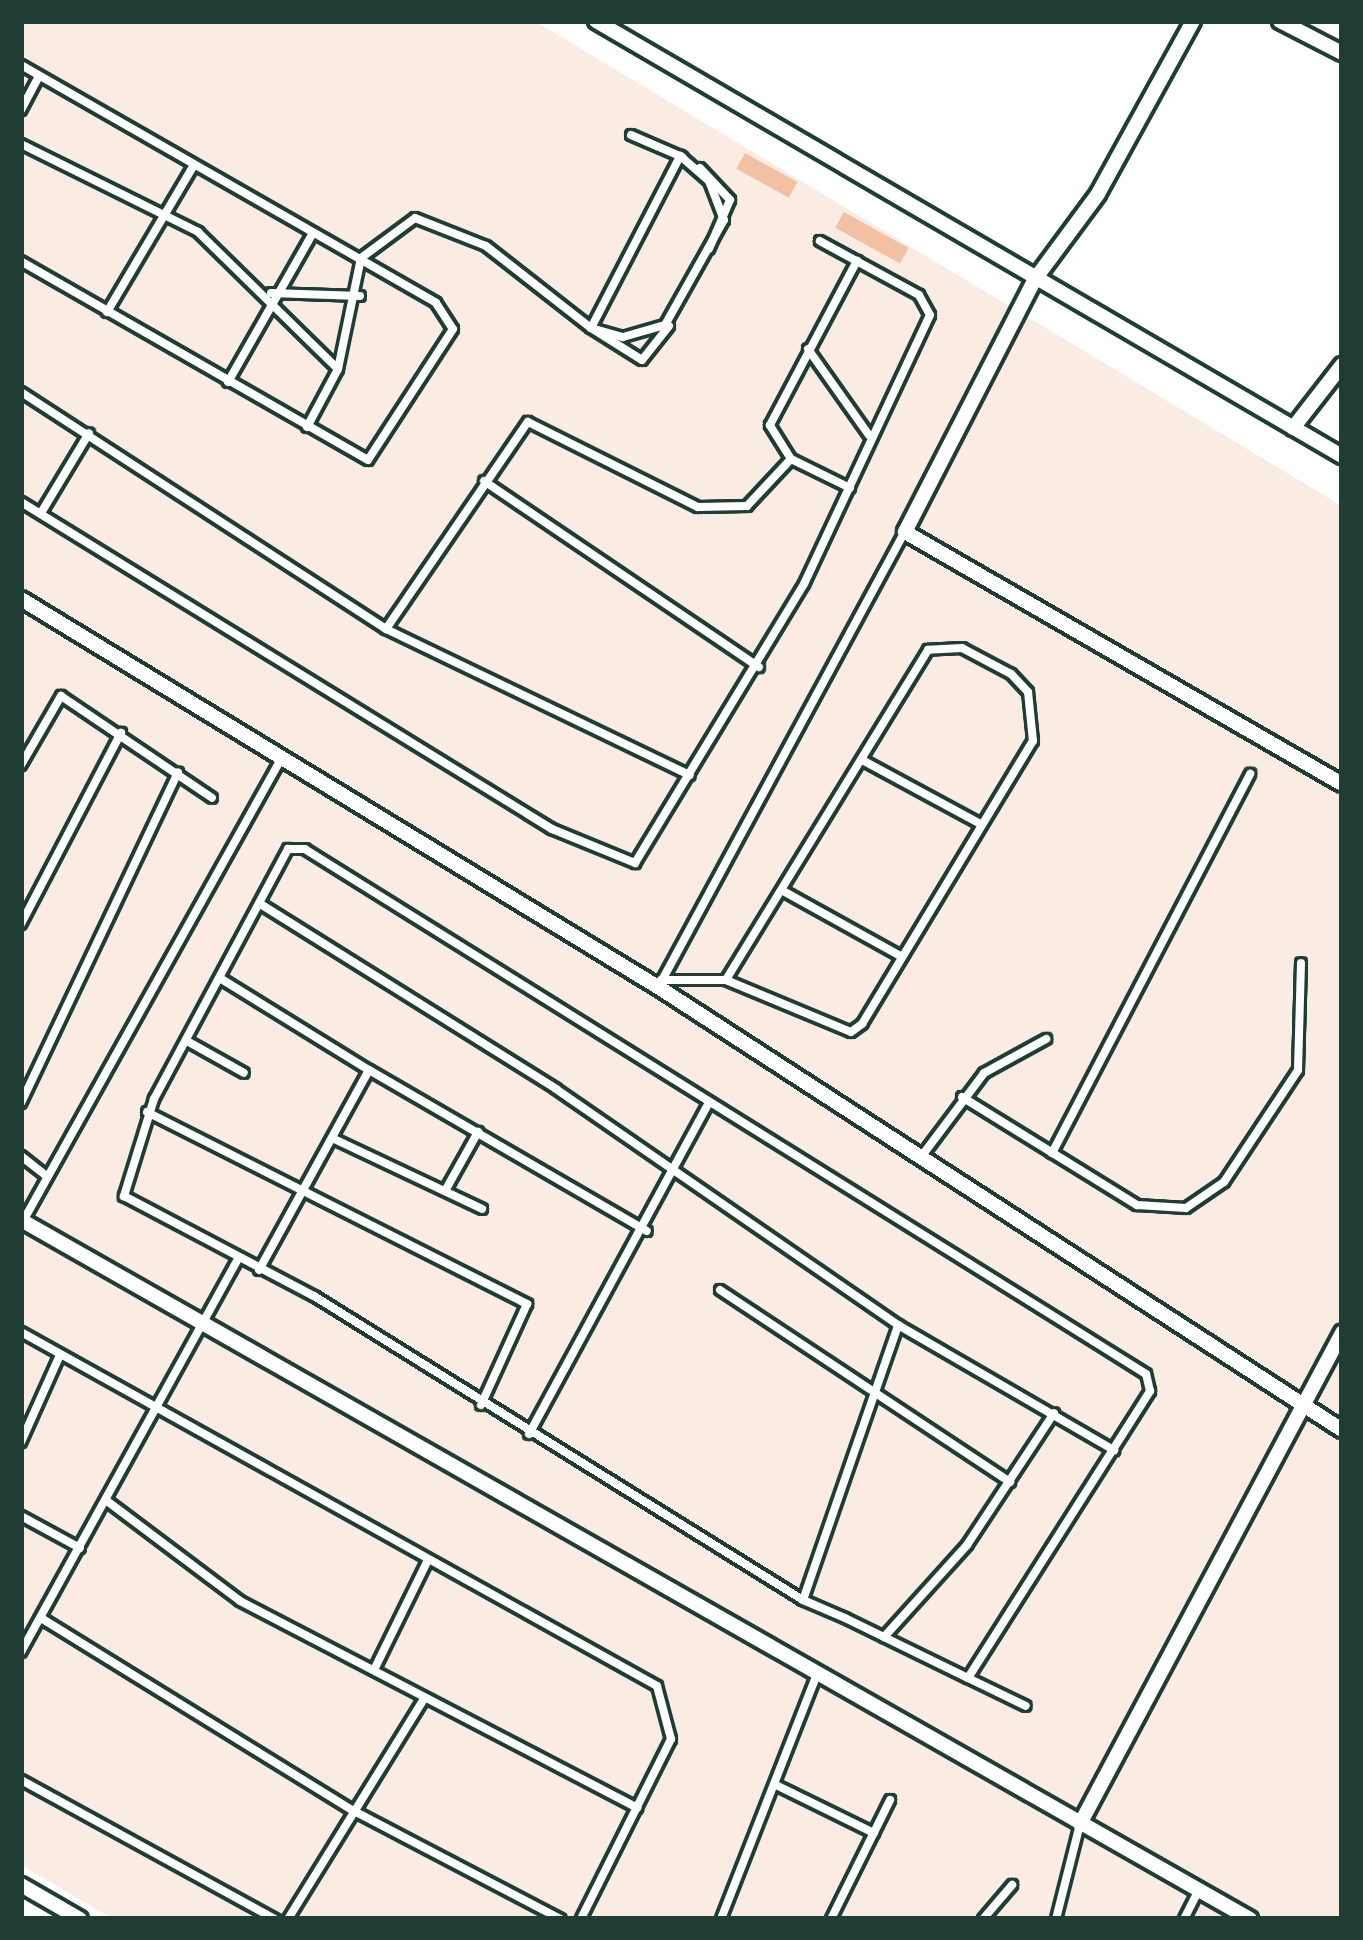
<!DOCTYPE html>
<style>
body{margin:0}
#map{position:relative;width:1363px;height:1940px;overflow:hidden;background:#fff;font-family:"Playpen Sans",sans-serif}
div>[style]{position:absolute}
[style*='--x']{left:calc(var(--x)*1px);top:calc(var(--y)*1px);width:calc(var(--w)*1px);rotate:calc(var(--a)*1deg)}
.built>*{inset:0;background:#fbece3}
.building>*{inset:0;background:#f2c1a3;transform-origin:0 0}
.roads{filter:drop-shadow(3px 0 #1f3d34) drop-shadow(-3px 0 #1f3d34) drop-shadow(0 3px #1f3d34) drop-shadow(0 -3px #1f3d34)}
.lane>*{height:8px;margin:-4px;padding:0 4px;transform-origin:4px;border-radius:4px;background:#fff}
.street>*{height:14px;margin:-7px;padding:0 7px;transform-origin:7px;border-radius:7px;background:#fff}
span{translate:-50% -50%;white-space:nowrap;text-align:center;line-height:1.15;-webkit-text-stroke:10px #fff;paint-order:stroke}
.frame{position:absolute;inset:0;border:24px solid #1f3d34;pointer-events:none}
</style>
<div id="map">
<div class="built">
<i style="clip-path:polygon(21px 21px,535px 21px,1342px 506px,1342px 1919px,113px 1919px,21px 1865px)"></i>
</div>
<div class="building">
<i style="left:745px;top:153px;width:60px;height:18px;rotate:29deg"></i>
<i style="left:844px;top:212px;width:74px;height:18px;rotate:29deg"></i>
</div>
<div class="roads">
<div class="lane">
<i style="--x:21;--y:65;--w:478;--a:29.8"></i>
<i style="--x:436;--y:303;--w:31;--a:57"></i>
<i style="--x:453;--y:329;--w:156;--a:123"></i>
<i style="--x:368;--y:460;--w:400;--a:-150.2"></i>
<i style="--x:21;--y:110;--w:38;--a:-62"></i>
<i style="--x:631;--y:135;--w:56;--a:23.3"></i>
<i style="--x:21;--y:144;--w:198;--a:26.4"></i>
<i style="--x:198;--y:232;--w:194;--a:44.4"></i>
<i style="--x:700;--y:168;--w:44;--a:46.8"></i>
<i style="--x:730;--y:200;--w:53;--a:113.2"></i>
<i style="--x:271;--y:293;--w:89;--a:1.9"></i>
<i style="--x:107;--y:312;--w:171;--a:-59.4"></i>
<i style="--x:669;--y:326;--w:43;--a:128.5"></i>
<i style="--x:642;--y:360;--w:60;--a:-147.9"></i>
<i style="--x:591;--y:328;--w:194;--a:-62.6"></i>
<i style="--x:808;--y:349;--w:105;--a:54.7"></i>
<i style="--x:228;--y:382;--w:172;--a:-60.3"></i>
<i style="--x:21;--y:392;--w:435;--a:33"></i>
<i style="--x:386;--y:629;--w:337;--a:25.7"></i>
<i style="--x:307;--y:427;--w:66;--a:-61.9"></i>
<i style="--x:338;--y:369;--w:113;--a:-78.3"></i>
<i style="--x:361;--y:258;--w:67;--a:-36.5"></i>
<i style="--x:415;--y:218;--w:76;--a:21.5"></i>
<i style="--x:486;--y:246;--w:133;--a:38"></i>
<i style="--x:591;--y:328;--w:33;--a:16"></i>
<i style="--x:623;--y:337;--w:44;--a:-15.9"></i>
<i style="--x:665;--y:325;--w:120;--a:-60.7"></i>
<i style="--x:724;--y:220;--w:42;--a:-111"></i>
<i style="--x:709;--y:181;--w:38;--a:-139"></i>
<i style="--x:484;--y:481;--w:332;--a:34.1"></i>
<i style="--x:850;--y:488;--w:66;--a:-153.8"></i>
<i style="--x:791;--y:459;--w:40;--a:-122"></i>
<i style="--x:770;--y:425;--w:186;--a:-62.1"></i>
<i style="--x:21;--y:502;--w:624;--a:31.63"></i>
<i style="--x:552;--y:829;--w:90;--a:22.3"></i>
<i style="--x:635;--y:863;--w:326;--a:-58.8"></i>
<i style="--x:804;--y:584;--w:297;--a:-64.9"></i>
<i style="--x:930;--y:315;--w:23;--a:-119"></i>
<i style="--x:919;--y:295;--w:113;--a:-151.4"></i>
<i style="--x:41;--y:513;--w:93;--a:-59"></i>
<i style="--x:386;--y:629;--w:251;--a:-55.6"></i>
<i style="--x:528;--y:422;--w:190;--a:26.6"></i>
<i style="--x:698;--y:507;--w:49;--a:-1.2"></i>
<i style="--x:747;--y:506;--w:64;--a:-46.9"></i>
<i style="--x:862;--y:760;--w:136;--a:28.4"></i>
<i style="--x:21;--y:765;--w:80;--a:-59.9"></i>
<i style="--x:61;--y:696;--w:182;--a:34"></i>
<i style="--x:783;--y:891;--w:136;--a:29"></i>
<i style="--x:262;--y:905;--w:347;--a:32"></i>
<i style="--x:556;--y:1089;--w:416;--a:34.6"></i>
<i style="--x:898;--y:1325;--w:250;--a:30.1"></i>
<i style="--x:21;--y:924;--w:216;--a:-62.4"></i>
<i style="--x:223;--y:980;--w:172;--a:31.7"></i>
<i style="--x:661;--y:980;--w:65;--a:0"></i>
<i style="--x:726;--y:980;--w:135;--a:22.6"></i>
<i style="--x:851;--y:1032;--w:14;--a:-36"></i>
<i style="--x:862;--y:1024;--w:331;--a:-58.9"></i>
<i style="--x:1033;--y:741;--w:49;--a:-95.8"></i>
<i style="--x:1028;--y:692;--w:25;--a:-133"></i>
<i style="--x:1011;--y:674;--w:55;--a:-152"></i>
<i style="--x:962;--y:648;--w:34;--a:177"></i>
<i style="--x:928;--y:650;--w:387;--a:121.5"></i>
<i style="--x:660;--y:984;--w:513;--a:-61.59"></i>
<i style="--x:187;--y:1041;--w:65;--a:29.3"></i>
<i style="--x:962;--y:1097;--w:206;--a:31.7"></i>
<i style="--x:1137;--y:1205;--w:49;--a:3.5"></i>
<i style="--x:1186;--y:1208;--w:46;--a:-34.4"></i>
<i style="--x:1224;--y:1182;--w:134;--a:-56.5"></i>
<i style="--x:1298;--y:1070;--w:107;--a:-88.4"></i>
<i style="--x:21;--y:1103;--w:366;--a:-64.6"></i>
<i style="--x:147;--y:1112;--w:426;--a:26.8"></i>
<i style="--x:527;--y:1304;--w:111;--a:114.5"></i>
<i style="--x:332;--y:1138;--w:166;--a:25.3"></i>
<i style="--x:1052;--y:1153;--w:428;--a:-62.4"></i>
<i style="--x:21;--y:1156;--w:33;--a:38"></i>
<i style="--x:921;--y:1157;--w:105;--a:-53.1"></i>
<i style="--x:984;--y:1073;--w:71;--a:-28.7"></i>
<i style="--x:445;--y:1191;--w:68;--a:-60.8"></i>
<i style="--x:22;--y:1223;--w:531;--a:-60.83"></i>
<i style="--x:259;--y:1270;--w:228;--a:-61.2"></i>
<i style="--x:369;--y:1070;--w:321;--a:30.1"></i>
<i style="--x:720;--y:1290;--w:348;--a:33.5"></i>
<i style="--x:21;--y:1332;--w:728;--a:29.1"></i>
<i style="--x:657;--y:1686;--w:55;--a:75.2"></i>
<i style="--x:671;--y:1739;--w:201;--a:116.6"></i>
<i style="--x:529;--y:1434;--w:373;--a:-61.5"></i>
<i style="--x:21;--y:1442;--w:95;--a:-65.9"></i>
<i style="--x:107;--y:1501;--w:166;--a:36.9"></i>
<i style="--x:240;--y:1601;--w:448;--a:27.5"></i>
<i style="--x:21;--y:1516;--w:67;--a:28.5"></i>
<i style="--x:803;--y:1600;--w:291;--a:-70.9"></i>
<i style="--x:41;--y:1618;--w:368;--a:31.7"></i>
<i style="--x:354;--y:1811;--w:233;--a:27.6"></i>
<i style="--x:884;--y:1637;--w:124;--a:-47.9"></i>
<i style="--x:967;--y:1545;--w:158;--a:-56.6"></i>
<i style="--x:21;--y:1652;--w:447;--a:-61.1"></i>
<i style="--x:374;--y:1670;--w:120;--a:-63.9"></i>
<i style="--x:968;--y:1678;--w:340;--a:-57.6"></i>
<i style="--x:1150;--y:1391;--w:17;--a:-103"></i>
<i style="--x:1146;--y:1374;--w:991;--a:-148.03"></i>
<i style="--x:305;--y:849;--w:17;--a:180"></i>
<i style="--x:288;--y:849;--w:284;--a:118.2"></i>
<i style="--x:154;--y:1099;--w:102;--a:107.2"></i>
<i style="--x:124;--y:1196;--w:215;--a:27.8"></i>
<i style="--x:314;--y:1296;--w:576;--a:31.87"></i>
<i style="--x:803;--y:1600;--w:46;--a:23.2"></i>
<i style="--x:845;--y:1618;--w:137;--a:26"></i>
<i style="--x:968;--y:1678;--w:64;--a:25.8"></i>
<i style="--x:21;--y:1780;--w:290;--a:28.7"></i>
<i style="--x:778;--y:1786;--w:107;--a:26.1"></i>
<i style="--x:288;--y:1919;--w:259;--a:-58.3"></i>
<i style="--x:721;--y:1919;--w:260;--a:-68.6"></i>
<i style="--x:831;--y:1919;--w:133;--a:-63.6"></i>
<i style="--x:983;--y:1919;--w:45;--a:-49.5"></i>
<i style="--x:1056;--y:1919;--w:98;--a:-75.8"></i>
<i style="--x:1184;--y:1919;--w:33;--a:-63"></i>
</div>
<div class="street">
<i style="--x:596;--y:21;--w:864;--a:30.25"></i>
<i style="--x:1193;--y:21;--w:197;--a:118.8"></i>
<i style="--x:1098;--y:194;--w:106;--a:126.5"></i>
<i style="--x:1035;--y:279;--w:284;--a:117.2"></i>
<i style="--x:905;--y:532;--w:504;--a:29.97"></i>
<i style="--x:1280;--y:21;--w:70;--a:27.3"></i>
<i style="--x:1293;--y:428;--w:80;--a:-52.1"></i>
<i style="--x:21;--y:599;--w:746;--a:31.35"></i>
<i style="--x:658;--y:987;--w:815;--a:32.93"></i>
<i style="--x:21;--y:1220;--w:1414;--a:29.63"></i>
<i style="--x:1080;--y:1824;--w:557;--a:-61.92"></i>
<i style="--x:21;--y:1885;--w:68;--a:30"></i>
</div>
</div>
<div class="frame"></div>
</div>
